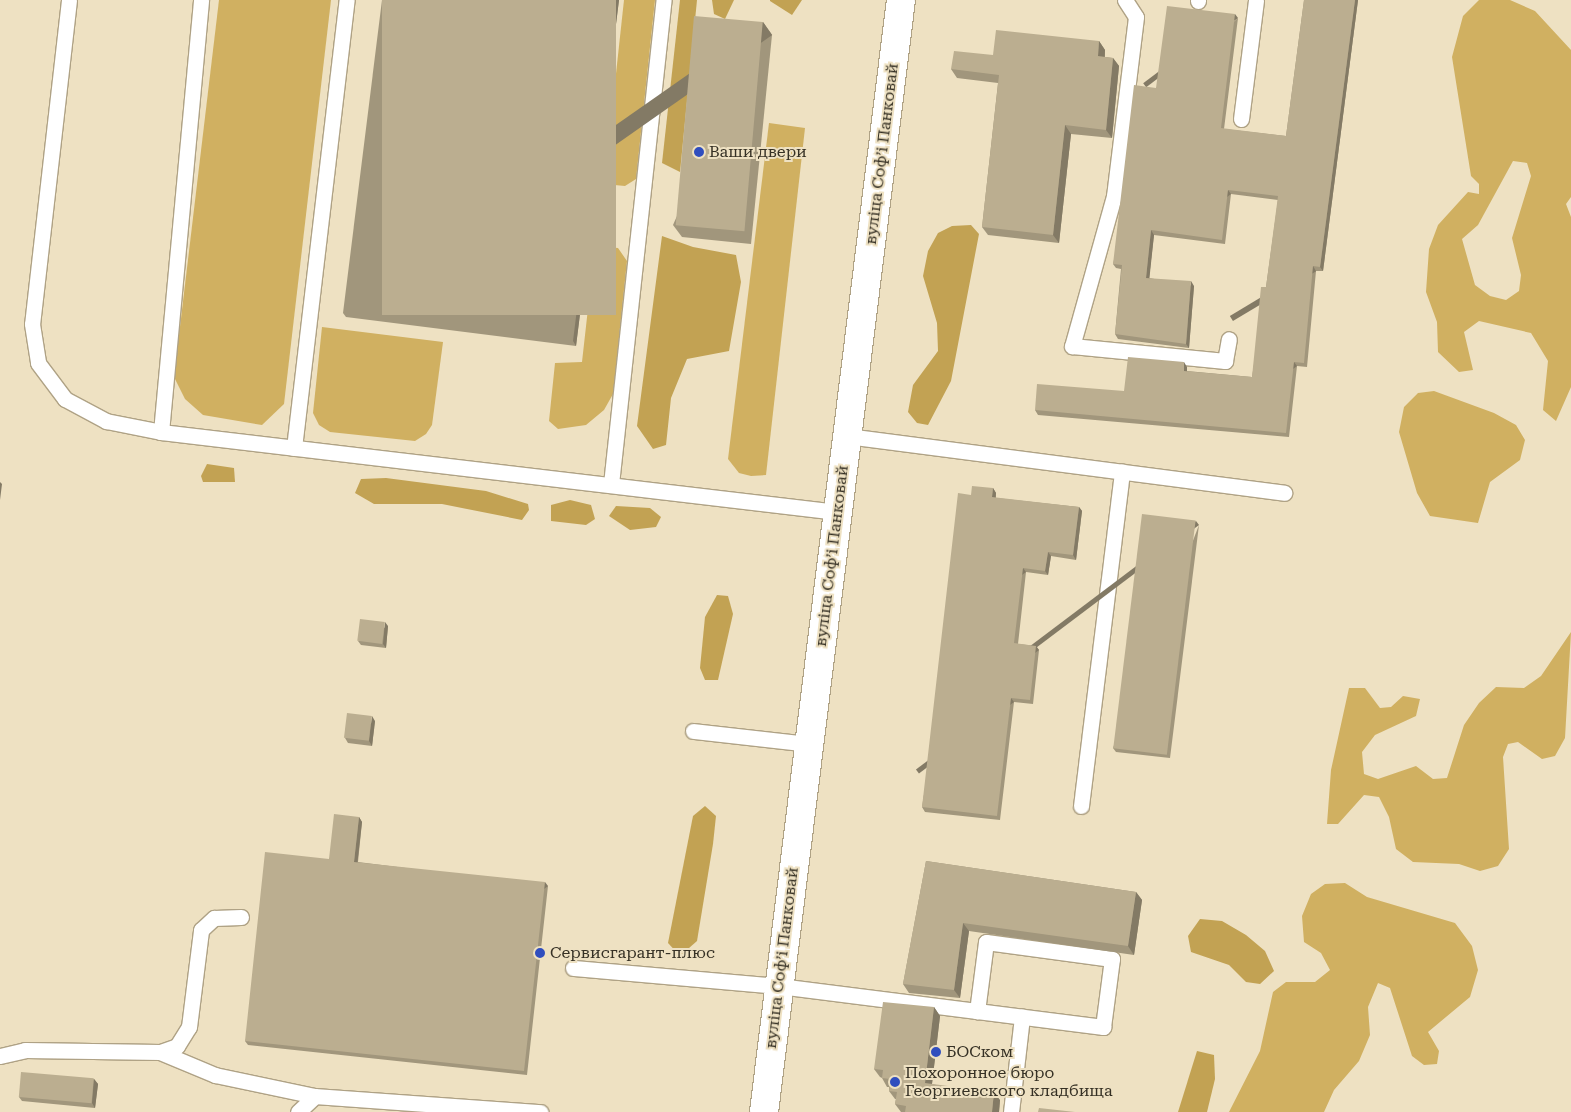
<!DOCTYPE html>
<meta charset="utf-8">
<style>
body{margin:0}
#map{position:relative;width:1571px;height:1112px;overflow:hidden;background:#eee1c2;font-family:"Roboto Serif",serif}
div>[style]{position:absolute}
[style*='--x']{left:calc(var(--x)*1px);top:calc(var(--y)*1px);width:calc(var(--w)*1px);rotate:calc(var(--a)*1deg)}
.green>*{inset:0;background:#d0b061}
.forest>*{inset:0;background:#c2a253}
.roads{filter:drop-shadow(1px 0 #afa285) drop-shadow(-1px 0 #afa285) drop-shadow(0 1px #afa285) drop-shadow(0 -1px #afa285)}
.lane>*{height:15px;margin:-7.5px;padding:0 7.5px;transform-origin:7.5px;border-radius:7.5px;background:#fff}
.street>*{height:28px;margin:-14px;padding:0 14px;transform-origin:14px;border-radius:14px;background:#fff}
.wall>*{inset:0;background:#a1967c}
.shaded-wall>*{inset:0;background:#837a65;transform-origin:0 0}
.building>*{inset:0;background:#bbae90;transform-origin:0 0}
.dots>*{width:14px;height:14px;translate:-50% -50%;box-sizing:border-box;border:2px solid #eee1c2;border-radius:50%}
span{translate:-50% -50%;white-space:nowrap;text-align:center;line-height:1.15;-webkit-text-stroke:4px #eee1c2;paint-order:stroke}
.poi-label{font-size:16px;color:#363125}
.left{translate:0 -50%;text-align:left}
.street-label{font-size:16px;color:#363125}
</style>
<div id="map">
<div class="green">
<i style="clip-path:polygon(219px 0,331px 0,284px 404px,262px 425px,203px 415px,185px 399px,174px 377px)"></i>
<i style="clip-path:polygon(624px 0,655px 0,636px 179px,625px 186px,604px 184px)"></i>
<i style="clip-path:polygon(evenodd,1479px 0,1510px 0,1535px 11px,1571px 50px,1571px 197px,1566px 204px,1571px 217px,1571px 387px,1556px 421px,1543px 410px,1548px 361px,1531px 333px,1479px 321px,1464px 332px,1473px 370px,1459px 372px,1438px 352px,1437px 322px,1426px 292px,1429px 249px,1438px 225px,1468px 192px,1479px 194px,1479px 184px,1471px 176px,1452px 57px,1463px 16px,1479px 0,1513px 161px,1527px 163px,1531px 176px,1512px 238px,1521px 275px,1519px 291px,1506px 300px,1490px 296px,1475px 285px,1462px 239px,1478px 225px,1513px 161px)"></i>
<i style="clip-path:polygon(769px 123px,805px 128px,766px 475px,751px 476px,739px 473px,728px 459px)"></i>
<i style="clip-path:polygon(595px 246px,618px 248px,627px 261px,613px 394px,604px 410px,586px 425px,558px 429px,549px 421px,555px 363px,582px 362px)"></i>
<i style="clip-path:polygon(322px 327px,443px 342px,432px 425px,426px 434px,415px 441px,330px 432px,319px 425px,313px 413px)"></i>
<i style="clip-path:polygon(1434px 391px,1494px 413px,1516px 425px,1525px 440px,1520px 460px,1490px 482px,1478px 523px,1430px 516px,1417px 493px,1399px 432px,1404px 407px,1418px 393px)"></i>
<i style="clip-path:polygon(1571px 632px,1565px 738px,1555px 756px,1542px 759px,1518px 742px,1508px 744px,1503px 757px,1509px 849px,1498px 866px,1480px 871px,1459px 864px,1413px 862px,1396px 849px,1389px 817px,1379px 797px,1364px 795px,1338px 824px,1327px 824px,1331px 770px,1349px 688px,1365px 688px,1380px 708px,1391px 707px,1403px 696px,1420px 699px,1416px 716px,1375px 735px,1362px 752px,1364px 774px,1378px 779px,1416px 766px,1433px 779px,1447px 778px,1464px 725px,1479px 703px,1496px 687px,1524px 688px,1541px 676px)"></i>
<i style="clip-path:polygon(1345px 883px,1367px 897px,1455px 923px,1472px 946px,1478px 970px,1470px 997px,1428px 1032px,1439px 1051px,1437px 1064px,1424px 1065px,1412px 1056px,1390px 988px,1378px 983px,1368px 1007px,1370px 1035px,1359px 1061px,1334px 1090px,1324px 1112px,1229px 1112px,1260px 1051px,1273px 992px,1286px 982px,1315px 982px,1330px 970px,1321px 953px,1304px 942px,1302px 916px,1311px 894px,1325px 884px)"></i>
</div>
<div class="forest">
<i style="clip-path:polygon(680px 0,697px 0,680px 172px,662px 163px)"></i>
<i style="clip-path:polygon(712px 0,734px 0,725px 19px,714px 14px)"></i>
<i style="clip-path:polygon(802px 0,792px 15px,770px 1px,770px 0)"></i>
<i style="clip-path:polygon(971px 225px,979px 234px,951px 381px,928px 425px,917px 423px,908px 412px,913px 385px,938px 351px,937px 323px,923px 276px,928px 251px,938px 233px,952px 226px)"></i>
<i style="clip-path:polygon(662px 236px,693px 247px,736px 255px,741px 282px,729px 351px,687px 359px,671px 398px,666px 445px,653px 449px,637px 426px)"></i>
<i style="clip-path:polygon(207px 464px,234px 468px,235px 482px,203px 482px,201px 476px)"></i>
<i style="clip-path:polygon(386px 478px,486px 491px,528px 504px,529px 510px,522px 520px,442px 504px,374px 504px,355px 493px,361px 479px)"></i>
<i style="clip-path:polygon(570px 500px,591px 505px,595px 519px,586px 525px,551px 521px,551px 505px)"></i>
<i style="clip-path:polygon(616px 506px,650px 508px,661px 517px,656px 527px,630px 530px,609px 516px)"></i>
<i style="clip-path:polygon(717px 595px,728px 596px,733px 614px,718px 680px,705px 680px,700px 668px,705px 617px)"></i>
<i style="clip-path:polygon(705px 806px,716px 816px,713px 844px,697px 941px,680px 956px,668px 943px,693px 816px)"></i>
<i style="clip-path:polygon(1200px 919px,1222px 921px,1246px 935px,1265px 951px,1274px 971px,1260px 984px,1246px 982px,1229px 965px,1191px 952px,1188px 936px)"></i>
<i style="clip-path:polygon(1197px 1051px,1214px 1055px,1215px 1079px,1207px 1112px,1178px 1112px)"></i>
</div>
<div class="roads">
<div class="lane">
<i style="--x:69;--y:0;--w:326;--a:96.5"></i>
<i style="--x:32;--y:324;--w:39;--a:81"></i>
<i style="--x:38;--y:363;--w:45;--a:53.1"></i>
<i style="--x:65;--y:399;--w:47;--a:28.2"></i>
<i style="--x:106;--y:421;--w:56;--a:11.3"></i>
<i style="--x:161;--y:432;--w:681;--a:6.75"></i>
<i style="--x:1125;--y:0;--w:20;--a:57"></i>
<i style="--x:1136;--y:17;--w:180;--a:97"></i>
<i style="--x:1114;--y:196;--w:156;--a:105.6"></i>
<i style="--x:1072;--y:346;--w:154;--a:5.6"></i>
<i style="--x:1225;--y:361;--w:22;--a:-80"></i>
<i style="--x:1198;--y:1;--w:1;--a:-90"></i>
<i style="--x:1241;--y:119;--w:120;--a:-82.8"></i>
<i style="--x:161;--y:432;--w:434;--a:-84.7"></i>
<i style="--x:847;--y:436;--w:441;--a:7.4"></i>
<i style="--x:294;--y:448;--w:451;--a:-83.3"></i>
<i style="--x:611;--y:484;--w:487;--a:-83.8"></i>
<i style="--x:693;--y:731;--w:117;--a:6.4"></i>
<i style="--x:1081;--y:806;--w:337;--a:-83"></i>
<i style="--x:573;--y:968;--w:207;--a:5"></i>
<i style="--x:779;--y:986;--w:327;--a:7.2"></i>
<i style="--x:1103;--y:1027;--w:69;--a:-82.5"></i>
<i style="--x:1112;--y:959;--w:127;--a:-172.3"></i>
<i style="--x:986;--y:942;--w:70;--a:97.4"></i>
<i style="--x:160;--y:1052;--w:60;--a:22.7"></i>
<i style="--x:215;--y:1075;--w:102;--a:11.9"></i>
<i style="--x:0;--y:1056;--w:26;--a:-13"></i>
<i style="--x:25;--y:1050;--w:135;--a:0.8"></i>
<i style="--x:160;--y:1052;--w:18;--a:-19"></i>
<i style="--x:177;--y:1046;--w:22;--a:-58"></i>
<i style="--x:189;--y:1027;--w:98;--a:-82.9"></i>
<i style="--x:201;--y:930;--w:18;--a:-43"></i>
<i style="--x:214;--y:918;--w:27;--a:-2"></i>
<i style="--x:298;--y:1112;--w:23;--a:-43"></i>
<i style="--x:315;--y:1096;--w:226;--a:4.1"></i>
<i style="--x:1011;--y:1112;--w:96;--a:-83.4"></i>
</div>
<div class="street">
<i style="--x:764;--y:1112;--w:1120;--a:-82.98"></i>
</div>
</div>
<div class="wall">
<i style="clip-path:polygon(382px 0,619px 0,576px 346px,346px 317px,343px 313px)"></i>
<i style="clip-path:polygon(1304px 0,1358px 0,1323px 271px,1316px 271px,1307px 367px,1297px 366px,1289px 437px,1038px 415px,1035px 410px,1124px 391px,1187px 367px,1187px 371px,1252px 377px,1266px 287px,1278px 200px,1231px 194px,1225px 244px,1154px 235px,1149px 278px,1194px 286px,1189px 348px,1118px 339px,1115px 334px,1121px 269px,1116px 268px,1113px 264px,1156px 88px,1238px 18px,1224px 129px,1286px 136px)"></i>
<i style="clip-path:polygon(763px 22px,772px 35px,751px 244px,682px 237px,673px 225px)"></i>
<i style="clip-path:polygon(1099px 41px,1105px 50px,1105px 57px,1113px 58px,1119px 66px,1112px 138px,1071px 134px,1059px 243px,988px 235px,982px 227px,998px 83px,957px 78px,951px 69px,993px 55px)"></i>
<i style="clip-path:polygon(993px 488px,996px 493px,996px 498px,1079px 507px,1082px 511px,1076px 560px,1051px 556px,1048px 575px,1026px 572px,1018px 644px,1036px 646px,1039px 650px,1033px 704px,1014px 702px,1000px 820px,925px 812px,922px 807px,971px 495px)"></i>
<i style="clip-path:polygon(1199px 525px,1170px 758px,1116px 752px,1113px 748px)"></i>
<i style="clip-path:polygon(388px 626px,386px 648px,361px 645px,358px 641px)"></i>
<i style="clip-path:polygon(375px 721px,372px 746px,348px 743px,345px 738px)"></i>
<i style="clip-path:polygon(359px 817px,362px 822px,358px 862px,548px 886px,527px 1075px,248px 1045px,245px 1041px,329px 859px)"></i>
<i style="clip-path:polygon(926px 861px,1136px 892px,1142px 900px,1134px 955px,969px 931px,960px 998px,909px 993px,903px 984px)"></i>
<i style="clip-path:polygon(934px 1007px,940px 1016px,932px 1084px,1000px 1100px,999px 1112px,901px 1112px,895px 1104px,896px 1099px,895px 1099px,889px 1091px,889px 1087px,887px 1087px,882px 1078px,880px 1077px,874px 1069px)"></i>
<i style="clip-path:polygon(94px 1079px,98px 1084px,95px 1108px,22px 1101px,19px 1097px)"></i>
</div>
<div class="shaded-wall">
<i style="clip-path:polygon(616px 0,619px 0,576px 346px,573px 341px)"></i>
<i style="clip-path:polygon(1355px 0,1358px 0,1323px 271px,1320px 267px)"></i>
<i style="left:1235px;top:14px;width:5px;height:115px;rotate:53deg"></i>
<i style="left:763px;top:22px;width:16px;height:211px;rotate:55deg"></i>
<i style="clip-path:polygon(1099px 41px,1105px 50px,1104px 65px,1098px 56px)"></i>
<i style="clip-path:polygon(1113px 58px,1119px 66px,1112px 138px,1106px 130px)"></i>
<i style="clip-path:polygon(1065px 125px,1071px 134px,1059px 243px,1053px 235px)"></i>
<i style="left:1228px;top:190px;width:5px;height:50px;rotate:53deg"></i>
<i style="clip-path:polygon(1151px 230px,1154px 235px,1149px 282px,1146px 278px)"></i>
<i style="left:1313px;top:266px;width:6px;height:97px;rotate:59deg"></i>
<i style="clip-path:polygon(1191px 281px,1194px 286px,1189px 348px,1186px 344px)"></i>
<i style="clip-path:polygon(1184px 362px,1187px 367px,1187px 375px,1184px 371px)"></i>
<i style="left:1294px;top:362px;width:5px;height:71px;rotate:53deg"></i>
<i style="clip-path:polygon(0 482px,2px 484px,0 500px)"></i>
<i style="clip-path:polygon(993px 488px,996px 493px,995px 502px,992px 497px)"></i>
<i style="clip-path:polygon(1079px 507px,1082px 511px,1076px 560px,1073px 555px)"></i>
<i style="left:1196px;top:521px;width:5px;height:235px;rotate:53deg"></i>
<i style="clip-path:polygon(1048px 552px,1051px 556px,1048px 575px,1045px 571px)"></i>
<i style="left:1023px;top:568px;width:5px;height:76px;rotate:53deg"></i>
<i style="clip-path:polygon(385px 622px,388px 626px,386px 648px,383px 644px)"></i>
<i style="left:1036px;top:646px;width:5px;height:54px;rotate:53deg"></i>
<i style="left:1011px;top:698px;width:5px;height:119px;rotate:53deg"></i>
<i style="clip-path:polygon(372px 716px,375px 721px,372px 746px,369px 741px)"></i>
<i style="clip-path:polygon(359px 817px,362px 822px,357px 866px,354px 862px)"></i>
<i style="left:545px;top:882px;width:5px;height:190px;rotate:53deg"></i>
<i style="clip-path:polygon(1136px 892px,1142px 900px,1134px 955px,1128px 946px)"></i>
<i style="clip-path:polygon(963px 923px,969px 931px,960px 998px,954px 990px)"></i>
<i style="clip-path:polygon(934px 1007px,940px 1016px,931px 1092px,925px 1083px)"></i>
<i style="clip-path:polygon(94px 1079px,98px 1084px,95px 1108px,92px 1103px)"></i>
<i style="clip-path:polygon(994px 1092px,1000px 1100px,999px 1112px,992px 1112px)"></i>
</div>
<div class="building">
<i style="left:382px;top:0;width:234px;height:315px"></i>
<i style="clip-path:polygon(1304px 0,1355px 0,1320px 267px,1313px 266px,1304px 363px,1294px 362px,1286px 433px,1035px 410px,1037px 384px,1124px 391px,1128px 357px,1184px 362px,1184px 371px,1252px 377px,1261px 287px,1266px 287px,1278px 196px,1228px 190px,1222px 240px,1151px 230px,1146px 278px,1191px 281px,1186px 344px,1115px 334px,1122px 265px,1113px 264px,1134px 85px,1156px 88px,1167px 6px,1235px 14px,1221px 128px,1286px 136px)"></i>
<i style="left:694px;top:16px;width:69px;height:210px;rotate:5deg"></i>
<i style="clip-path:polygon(996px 30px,1099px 41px,1098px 56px,1113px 58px,1106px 130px,1065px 125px,1053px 235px,982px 227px,999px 75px,951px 69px,954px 51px,993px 55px)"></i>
<i style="clip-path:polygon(972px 486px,993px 488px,992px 497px,1079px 507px,1073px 555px,1048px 552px,1045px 571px,1023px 568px,1014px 643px,1036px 646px,1030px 700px,1011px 698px,997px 816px,922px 807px,958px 493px,971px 495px)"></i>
<i style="left:1142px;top:514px;width:54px;height:236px;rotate:7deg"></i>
<i style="left:360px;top:619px;width:25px;height:22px;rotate:7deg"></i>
<i style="left:347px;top:713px;width:25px;height:25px;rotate:7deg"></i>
<i style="clip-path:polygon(334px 814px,359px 817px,354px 862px,545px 882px,524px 1071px,245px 1041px,265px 852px,329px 859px)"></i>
<i style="clip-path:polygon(926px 861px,1136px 892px,1128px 946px,963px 923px,954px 990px,903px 984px)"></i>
<i style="clip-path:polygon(883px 1002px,934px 1007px,925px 1083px,994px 1092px,992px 1112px,905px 1112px,906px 1106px,895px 1104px,897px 1092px,889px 1091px,890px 1079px,882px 1078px,883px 1070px,874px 1069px)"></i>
<i style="left:21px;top:1072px;width:73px;height:25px;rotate:5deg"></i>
<i style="clip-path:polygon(1039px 1108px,1075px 1112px,1038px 1112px)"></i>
</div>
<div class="dots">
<i style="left:699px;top:152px;background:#304ebe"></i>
<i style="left:540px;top:953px;background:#304ebe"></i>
<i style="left:936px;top:1052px;background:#304ebe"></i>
<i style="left:895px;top:1082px;background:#304ebe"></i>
</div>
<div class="poi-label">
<span class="left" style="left:709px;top:152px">Ваши двери</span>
<span class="left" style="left:550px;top:953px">Сервисгарант-плюс</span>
<span class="left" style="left:946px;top:1052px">БОСком</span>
<span class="left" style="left:905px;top:1082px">Похоронное бюро<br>Георгиевского кладбища</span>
</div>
<div class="street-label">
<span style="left:882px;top:154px;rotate:-83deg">вуліца Софʼі Панковай</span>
<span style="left:832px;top:556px;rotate:-83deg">вуліца Софʼі Панковай</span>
<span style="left:782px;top:958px;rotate:-83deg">вуліца Софʼі Панковай</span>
</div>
</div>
